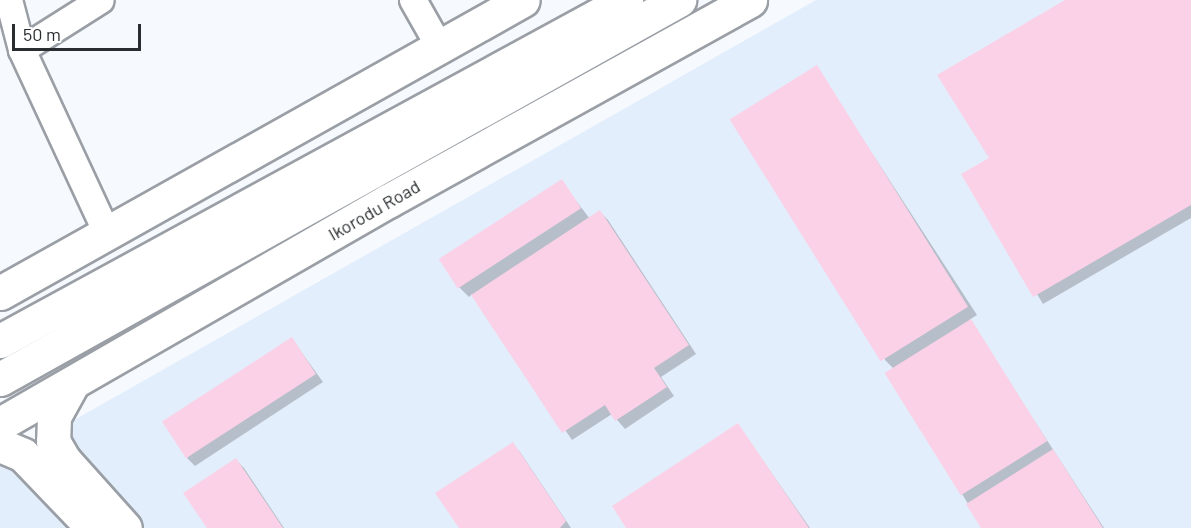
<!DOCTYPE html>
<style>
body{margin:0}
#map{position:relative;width:1191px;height:528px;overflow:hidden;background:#f6fafe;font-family:Barlow,sans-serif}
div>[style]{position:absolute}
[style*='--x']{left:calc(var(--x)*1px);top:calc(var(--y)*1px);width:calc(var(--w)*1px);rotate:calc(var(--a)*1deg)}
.built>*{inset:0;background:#e3eefc}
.shadow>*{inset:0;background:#0003}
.building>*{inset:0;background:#fad1e6;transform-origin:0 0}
.roads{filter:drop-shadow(2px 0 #9a9fa6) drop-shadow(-2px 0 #9a9fa6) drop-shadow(0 2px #9a9fa6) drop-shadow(0 -2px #9a9fa6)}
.minor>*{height:26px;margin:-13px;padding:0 13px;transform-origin:13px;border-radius:13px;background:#fff}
.major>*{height:33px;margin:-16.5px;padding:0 16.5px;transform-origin:16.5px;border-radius:16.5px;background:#fff}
.highway>*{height:33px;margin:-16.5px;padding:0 16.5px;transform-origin:16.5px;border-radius:16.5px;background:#fff}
span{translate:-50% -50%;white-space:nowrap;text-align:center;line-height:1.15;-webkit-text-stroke:4.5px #fff;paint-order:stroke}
.street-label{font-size:18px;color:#2a2d2f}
.scale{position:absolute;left:12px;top:24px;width:129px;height:27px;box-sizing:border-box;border:3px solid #2a2d2f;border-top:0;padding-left:8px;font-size:18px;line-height:21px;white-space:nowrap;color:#2a2d2f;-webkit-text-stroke:4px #fff;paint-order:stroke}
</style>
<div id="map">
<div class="built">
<i style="clip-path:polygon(816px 0,1191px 0,1191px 528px,0 528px,0 462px)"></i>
</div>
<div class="shadow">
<i style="clip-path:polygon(1068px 0,1191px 0,1191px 218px,1043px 304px,963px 174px,991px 159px)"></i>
<i style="clip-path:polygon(816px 67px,977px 315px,969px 320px,1104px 528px,983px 528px,962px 494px,894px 369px,885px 360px)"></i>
<i style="clip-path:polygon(561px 181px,590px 219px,600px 212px,608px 220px,696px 354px,661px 377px,674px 396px,625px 429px,612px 414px,572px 440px,472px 294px,469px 297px,460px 288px,442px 261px)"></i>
<i style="clip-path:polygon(292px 339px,323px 382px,195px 466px,187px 458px)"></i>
<i style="clip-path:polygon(738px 425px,810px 528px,628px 528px)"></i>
<i style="clip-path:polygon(512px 444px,520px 452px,571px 528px,461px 528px)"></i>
<i style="clip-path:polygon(236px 460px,244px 468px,284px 528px,208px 528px)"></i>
</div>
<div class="building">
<i style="clip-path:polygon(1065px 0,1191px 0,1191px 205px,1033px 297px,961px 174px,989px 158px,937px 75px)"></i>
<i style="left:817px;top:65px;width:285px;height:103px;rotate:58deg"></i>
<i style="left:562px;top:179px;width:35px;height:147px;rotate:57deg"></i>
<i style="clip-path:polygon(600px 210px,689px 345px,654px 368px,667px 387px,615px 421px,605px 405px,562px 433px,471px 295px)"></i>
<i style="left:971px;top:319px;width:144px;height:102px;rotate:58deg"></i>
<i style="left:292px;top:337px;width:44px;height:155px;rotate:57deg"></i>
<i style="clip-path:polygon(738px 423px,809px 528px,626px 528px,612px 506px)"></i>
<i style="clip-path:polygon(513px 442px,566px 521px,560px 528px,459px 528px,435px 493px)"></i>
<i style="clip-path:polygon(1053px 449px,1103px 528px,981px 528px,966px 504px)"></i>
<i style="clip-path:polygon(236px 458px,283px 528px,207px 528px,183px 493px)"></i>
</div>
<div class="roads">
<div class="minor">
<i style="--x:9;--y:0;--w:52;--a:75.4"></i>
<i style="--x:22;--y:50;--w:202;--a:65.1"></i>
<i style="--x:413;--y:0;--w:53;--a:60.5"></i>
<i style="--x:22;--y:50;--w:93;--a:-32.3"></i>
</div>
<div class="major">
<i style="--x:0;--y:293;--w:599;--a:-29.26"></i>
<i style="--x:72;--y:384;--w:38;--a:119"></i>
<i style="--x:54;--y:417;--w:24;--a:92"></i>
<i style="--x:53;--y:441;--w:22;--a:60"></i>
<i style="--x:64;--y:460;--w:91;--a:48.1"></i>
<i style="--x:0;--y:424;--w:448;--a:-29.9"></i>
<i style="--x:388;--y:201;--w:414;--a:-29"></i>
<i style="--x:0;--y:445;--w:25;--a:23"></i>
<i style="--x:23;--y:455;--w:101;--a:46.2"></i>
</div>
<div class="highway">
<i style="--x:0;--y:341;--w:713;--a:-28.58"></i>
<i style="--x:0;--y:379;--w:778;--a:-29.17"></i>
</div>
</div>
<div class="street-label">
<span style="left:374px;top:210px;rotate:-30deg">Ikorodu Road</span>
</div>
<div class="scale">50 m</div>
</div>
